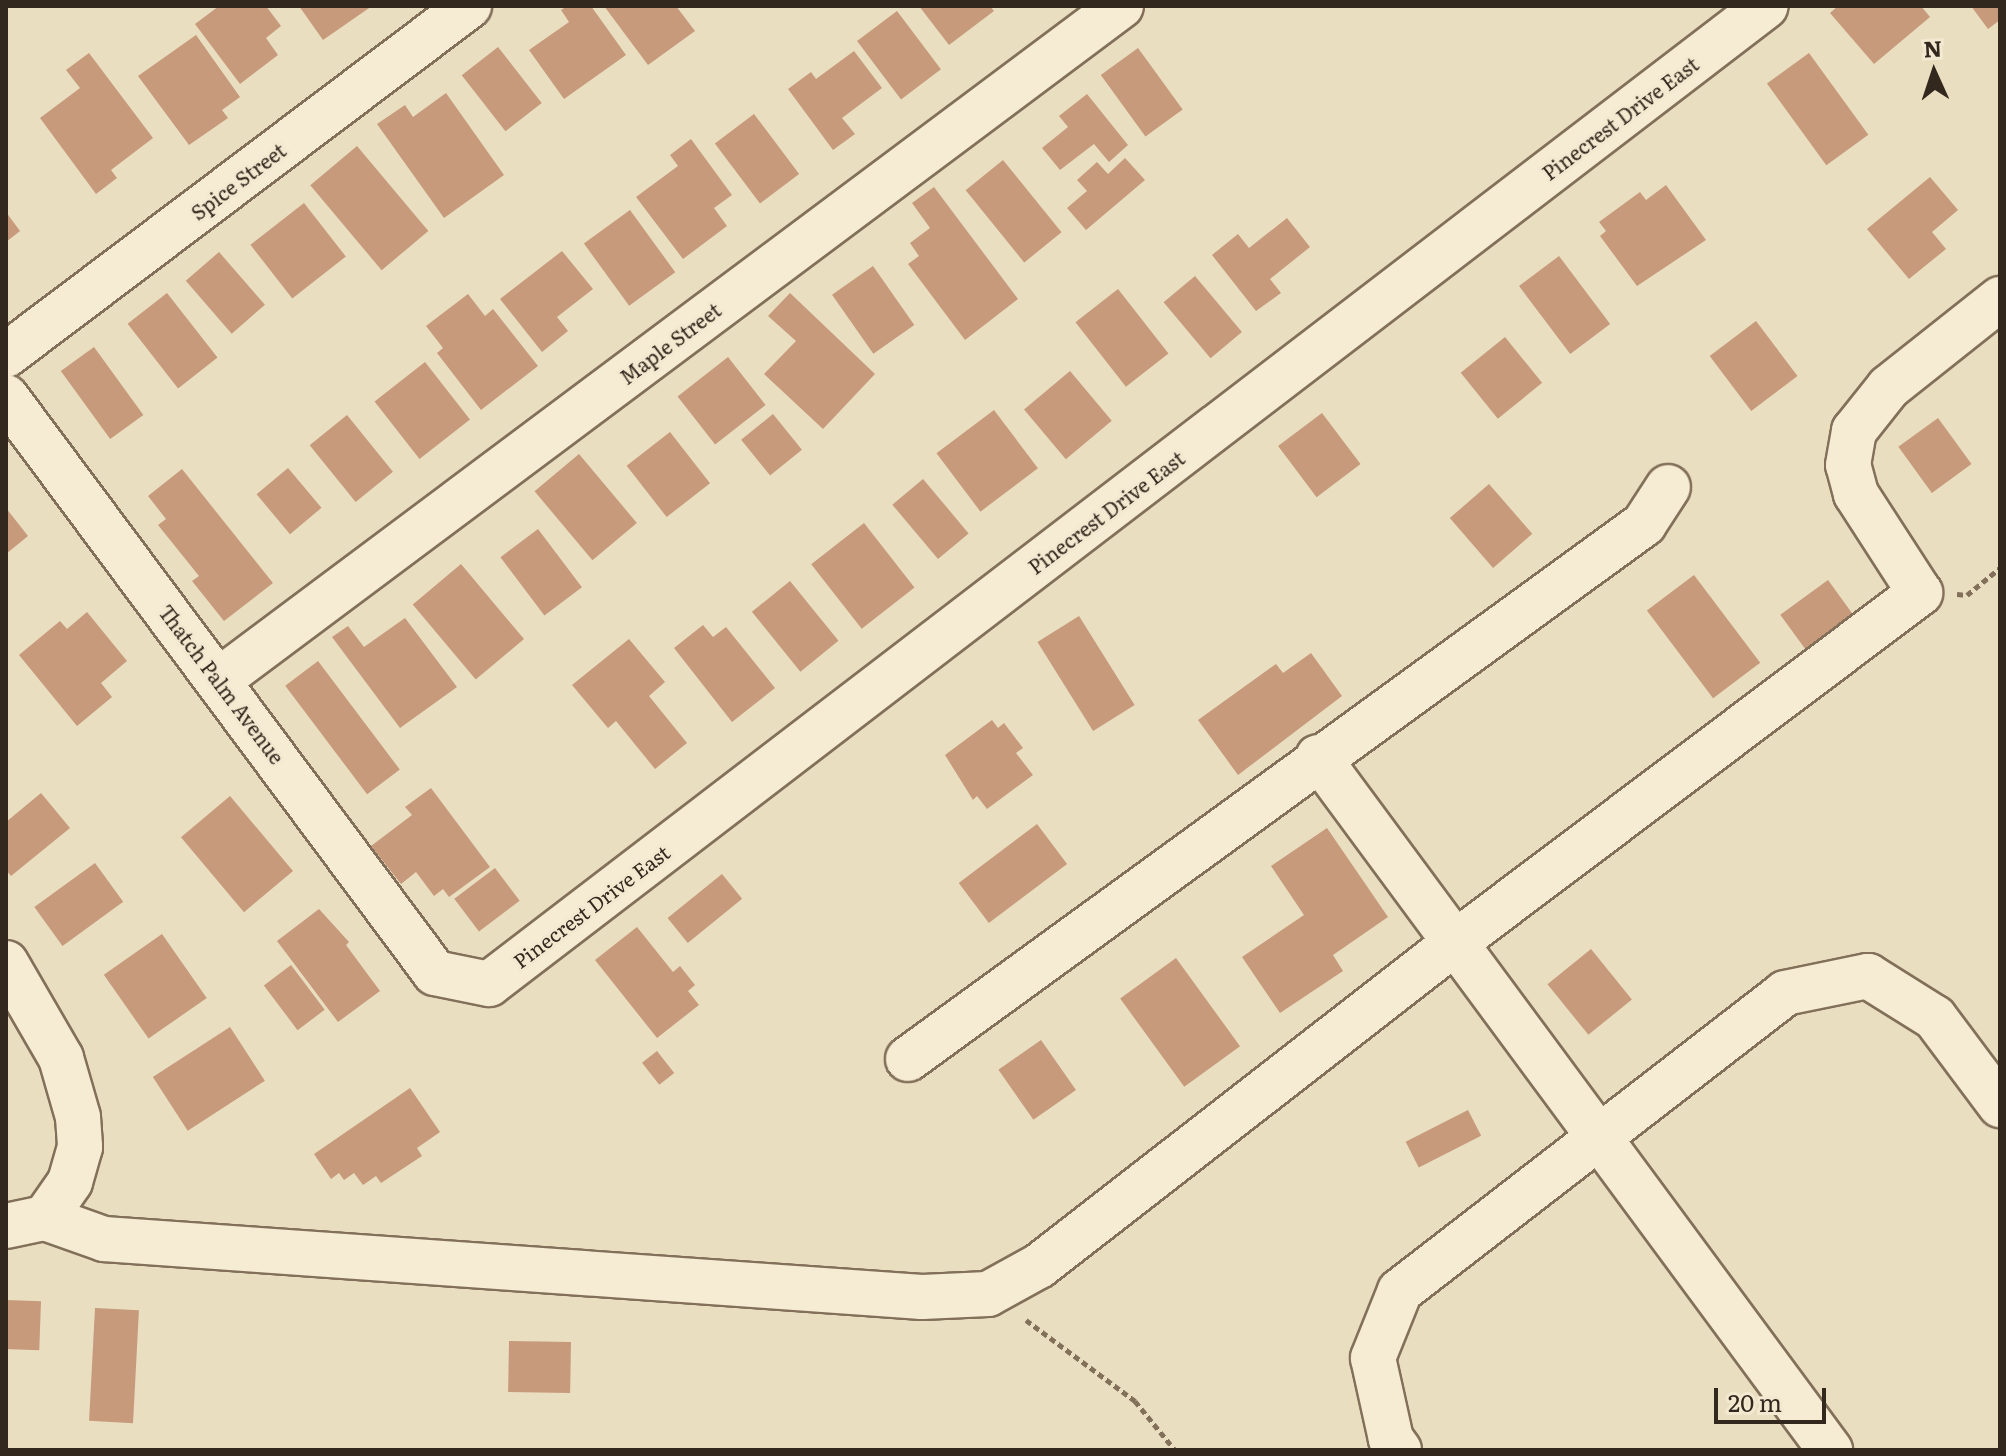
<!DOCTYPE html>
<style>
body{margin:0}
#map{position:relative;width:2006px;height:1456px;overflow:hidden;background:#eadec1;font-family:Literata,serif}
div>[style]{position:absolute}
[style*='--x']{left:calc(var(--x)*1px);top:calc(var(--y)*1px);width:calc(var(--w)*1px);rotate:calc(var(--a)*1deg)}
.building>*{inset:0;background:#c69a7a;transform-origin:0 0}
.path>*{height:5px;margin-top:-2.5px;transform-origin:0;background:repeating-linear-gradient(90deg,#82705a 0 6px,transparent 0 10px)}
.roads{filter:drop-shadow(2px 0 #82705a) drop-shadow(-2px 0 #82705a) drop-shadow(0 2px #82705a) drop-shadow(0 -2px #82705a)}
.minor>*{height:44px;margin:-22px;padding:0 22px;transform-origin:22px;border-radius:22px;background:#f6ecd3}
span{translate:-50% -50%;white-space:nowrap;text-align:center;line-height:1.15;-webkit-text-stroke:6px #f2e9d0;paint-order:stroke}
.street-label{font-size:20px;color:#33281d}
.frame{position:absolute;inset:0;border:8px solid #33281d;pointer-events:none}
.north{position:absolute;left:1894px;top:32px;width:80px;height:80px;-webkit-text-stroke:6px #f2e9d0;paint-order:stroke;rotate:357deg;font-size:22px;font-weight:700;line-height:32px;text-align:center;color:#33281d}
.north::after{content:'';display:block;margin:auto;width:28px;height:36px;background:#33281d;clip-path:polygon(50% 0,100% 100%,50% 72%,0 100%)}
.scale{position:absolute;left:1714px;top:1388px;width:112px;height:36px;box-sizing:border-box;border:4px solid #33281d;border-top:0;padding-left:10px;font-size:24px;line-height:28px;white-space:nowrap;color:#33281d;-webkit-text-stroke:6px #f2e9d0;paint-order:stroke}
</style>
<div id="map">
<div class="building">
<i style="clip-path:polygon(219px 6px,266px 6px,281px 26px,266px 38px,278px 55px,240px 84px,195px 24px)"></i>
<i style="clip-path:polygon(299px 6px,372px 6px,323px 40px)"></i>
<i style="clip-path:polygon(567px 6px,591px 6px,626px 55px,564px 99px,529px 50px,569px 22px,561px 10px)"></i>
<i style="clip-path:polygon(604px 6px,676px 6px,695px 31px,648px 65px)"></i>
<i style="clip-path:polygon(919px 6px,990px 6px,994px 11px,949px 45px)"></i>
<i style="clip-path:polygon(1838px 6px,1921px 6px,1930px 17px,1874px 64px,1830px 13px)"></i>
<i style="clip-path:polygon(1971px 6px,2000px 6px,2000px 20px,1988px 29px)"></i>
<i style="left:897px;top:11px;width:73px;height:50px;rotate:53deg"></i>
<i style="clip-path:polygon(196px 35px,240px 97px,222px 110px,228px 118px,189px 145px,138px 76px)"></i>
<i style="left:498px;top:47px;width:71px;height:46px;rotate:52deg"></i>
<i style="left:1138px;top:48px;width:76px;height:46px;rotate:54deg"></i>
<i style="clip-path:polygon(854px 51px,882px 88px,842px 118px,855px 134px,833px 150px,788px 89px,811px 72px,816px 79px)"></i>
<i style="clip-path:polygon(89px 53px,153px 138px,111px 170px,117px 178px,96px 194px,40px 118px,80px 88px,66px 70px)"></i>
<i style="left:1809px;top:53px;width:101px;height:52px;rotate:54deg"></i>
<i style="clip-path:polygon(446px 93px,504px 175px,444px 218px,377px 124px,405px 105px,413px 117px)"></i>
<i style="clip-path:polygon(1087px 94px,1128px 145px,1109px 162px,1094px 144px,1060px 170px,1042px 148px,1068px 127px,1059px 116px)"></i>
<i style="left:754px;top:114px;width:75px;height:49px;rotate:53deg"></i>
<i style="clip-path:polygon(691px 139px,732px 195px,714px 208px,727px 226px,683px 259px,636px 197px,678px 166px,670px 155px)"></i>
<i style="left:357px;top:146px;width:111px;height:61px;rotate:50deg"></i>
<i style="clip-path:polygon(1125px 158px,1145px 180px,1086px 230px,1067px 208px,1087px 191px,1077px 180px,1097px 162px,1108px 174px)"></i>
<i style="left:1003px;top:160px;width:93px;height:48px;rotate:51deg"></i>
<i style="clip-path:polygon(1930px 177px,1958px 210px,1932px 232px,1946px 249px,1909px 279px,1867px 229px)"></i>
<i style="clip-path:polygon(1666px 185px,1706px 240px,1637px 286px,1600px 236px,1606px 231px,1599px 222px,1640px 192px,1646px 200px)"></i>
<i style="clip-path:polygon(934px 187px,1018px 299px,965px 340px,908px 264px,919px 256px,910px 243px,930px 228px,912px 203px)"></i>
<i style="left:304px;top:203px;width:68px;height:68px;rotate:52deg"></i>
<i style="left:630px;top:210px;width:77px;height:57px;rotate:54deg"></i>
<i style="clip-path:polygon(6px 212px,20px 231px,6px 242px)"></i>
<i style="clip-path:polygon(1287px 218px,1310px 247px,1270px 279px,1281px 293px,1256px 311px,1212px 255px,1238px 234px,1249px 248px)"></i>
<i style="clip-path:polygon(562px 251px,593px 289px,557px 317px,568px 331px,542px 352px,500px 299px)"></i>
<i style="left:219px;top:252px;width:70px;height:44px;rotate:49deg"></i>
<i style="left:1559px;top:256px;width:85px;height:50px;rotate:53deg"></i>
<i style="left:873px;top:266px;width:72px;height:50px;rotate:55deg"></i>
<i style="left:1195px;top:276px;width:73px;height:41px;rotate:50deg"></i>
<i style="left:1118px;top:289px;width:82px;height:54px;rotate:52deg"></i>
<i style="left:167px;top:293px;width:82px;height:50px;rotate:52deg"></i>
<i style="clip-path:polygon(790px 293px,875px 374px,823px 429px,764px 374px,796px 341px,768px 316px)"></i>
<i style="clip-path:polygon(468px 294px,485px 316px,493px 309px,538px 366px,481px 410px,437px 353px,443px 348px,426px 326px)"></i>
<i style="left:1756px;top:321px;width:69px;height:58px;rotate:53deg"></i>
<i style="left:1505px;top:337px;width:59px;height:57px;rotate:51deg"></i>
<i style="left:94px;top:347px;width:84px;height:41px;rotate:54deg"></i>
<i style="left:728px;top:357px;width:61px;height:64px;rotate:52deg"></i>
<i style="left:425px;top:362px;width:73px;height:64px;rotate:52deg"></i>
<i style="left:1070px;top:371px;width:65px;height:60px;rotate:50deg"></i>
<i style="left:994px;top:410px;width:73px;height:72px;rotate:53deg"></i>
<i style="left:1322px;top:413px;width:64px;height:55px;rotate:53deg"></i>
<i style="left:773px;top:414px;width:46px;height:41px;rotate:51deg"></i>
<i style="left:347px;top:415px;width:73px;height:48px;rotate:51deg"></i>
<i style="left:1938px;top:418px;width:57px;height:49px;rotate:54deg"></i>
<i style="left:670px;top:432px;width:65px;height:55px;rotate:52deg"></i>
<i style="left:579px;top:454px;width:90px;height:58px;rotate:50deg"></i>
<i style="left:288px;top:468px;width:52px;height:41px;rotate:50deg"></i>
<i style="clip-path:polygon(182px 469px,273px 583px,224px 621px,192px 581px,199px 576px,158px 525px,166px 519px,148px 496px)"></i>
<i style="left:923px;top:479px;width:71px;height:40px;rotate:50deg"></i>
<i style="left:1489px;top:484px;width:66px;height:52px;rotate:49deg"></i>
<i style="clip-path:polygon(6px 508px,28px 536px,6px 554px)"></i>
<i style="left:864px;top:523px;width:82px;height:67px;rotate:52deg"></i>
<i style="left:538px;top:529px;width:73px;height:47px;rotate:53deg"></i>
<i style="left:461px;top:564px;width:98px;height:63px;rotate:50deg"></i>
<i style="left:1694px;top:575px;width:110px;height:59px;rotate:53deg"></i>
<i style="left:1828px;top:580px;width:53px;height:59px;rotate:54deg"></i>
<i style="left:790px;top:581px;width:77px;height:49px;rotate:51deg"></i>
<i style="clip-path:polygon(87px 612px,127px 661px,101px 683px,112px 697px,77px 726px,19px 655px,60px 621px,67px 629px)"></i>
<i style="left:1079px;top:616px;width:105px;height:49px;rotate:58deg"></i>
<i style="clip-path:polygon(405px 618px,457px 687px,400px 728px,332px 637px,348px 626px,364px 647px)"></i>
<i style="clip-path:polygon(703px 625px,713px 637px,726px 627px,775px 688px,732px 722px,674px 648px)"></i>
<i style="clip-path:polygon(629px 639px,665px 682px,649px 696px,687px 743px,655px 769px,616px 721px,608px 728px,572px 685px)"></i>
<i style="clip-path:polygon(1311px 653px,1342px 696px,1238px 775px,1198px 720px,1276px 664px,1283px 673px)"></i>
<i style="left:318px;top:661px;width:136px;height:41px;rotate:53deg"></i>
<i style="clip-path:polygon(992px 720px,998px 728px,1004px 723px,1023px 748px,1016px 753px,1033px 775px,987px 809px,977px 796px,973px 800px,945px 755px)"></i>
<i style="clip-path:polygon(431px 788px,490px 867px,449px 897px,443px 889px,434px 896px,416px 872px,401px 884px,371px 846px,412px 815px,405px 807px)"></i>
<i style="clip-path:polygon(41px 793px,70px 828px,11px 876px,6px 870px,6px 822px)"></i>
<i style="left:230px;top:796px;width:98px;height:64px;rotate:50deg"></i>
<i style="left:1037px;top:824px;width:50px;height:98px;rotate:53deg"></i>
<i style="clip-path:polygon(1327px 828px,1388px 917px,1333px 955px,1343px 971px,1280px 1013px,1242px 957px,1304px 915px,1271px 866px)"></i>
<i style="left:95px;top:863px;width:48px;height:75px;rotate:54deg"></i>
<i style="left:495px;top:868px;width:41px;height:51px;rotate:53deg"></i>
<i style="left:722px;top:874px;width:32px;height:70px;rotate:51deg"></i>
<i style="clip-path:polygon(319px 909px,349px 942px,346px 945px,380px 991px,338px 1022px,277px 941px)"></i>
<i style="clip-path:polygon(637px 927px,673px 972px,680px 966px,695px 985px,688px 991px,699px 1005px,657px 1038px,595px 960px)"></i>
<i style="left:162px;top:934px;width:78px;height:71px;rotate:55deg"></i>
<i style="left:1591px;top:949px;width:65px;height:56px;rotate:51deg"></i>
<i style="left:1176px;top:958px;width:109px;height:69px;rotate:54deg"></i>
<i style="left:291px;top:965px;width:56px;height:34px;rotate:53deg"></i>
<i style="left:230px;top:1027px;width:64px;height:92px;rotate:57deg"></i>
<i style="left:1041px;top:1040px;width:61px;height:52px;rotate:55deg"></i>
<i style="left:657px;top:1051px;width:28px;height:19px;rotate:52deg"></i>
<i style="clip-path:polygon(410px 1088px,440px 1132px,417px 1148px,422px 1156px,381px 1183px,376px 1176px,363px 1185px,354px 1173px,344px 1180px,339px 1173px,331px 1179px,314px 1154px)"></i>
<i style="left:1468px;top:1110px;width:29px;height:70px;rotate:63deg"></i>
<i style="left:6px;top:1300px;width:35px;height:49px;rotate:2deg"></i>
<i style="left:95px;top:1308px;width:44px;height:113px;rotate:3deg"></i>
<i style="left:509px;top:1341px;width:62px;height:51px;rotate:1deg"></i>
</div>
<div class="path">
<i style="--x:1957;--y:594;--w:10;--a:6"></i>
<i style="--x:1967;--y:595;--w:43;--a:-39.3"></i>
<i style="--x:1026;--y:1320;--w:136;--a:36.6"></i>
<i style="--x:1135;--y:1401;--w:63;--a:50.8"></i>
</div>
<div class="roads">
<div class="minor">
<i style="--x:6;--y:355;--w:580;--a:-37.01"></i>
<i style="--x:6;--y:397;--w:718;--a:53.32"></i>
<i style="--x:435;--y:973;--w:55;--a:11.5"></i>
<i style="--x:489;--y:984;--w:1608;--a:-37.45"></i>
<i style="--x:219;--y:680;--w:1126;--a:-36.77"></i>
<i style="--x:1318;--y:757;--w:862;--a:53.54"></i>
<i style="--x:6;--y:963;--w:110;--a:59.9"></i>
<i style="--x:61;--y:1058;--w:61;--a:73.9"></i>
<i style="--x:78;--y:1117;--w:30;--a:86"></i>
<i style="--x:80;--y:1147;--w:36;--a:106"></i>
<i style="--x:70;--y:1182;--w:44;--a:124.8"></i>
<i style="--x:908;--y:1059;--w:910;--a:-36.01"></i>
<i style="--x:1644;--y:524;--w:44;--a:-57"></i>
<i style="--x:45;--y:1218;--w:63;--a:19.6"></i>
<i style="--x:104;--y:1239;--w:820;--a:4.06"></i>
<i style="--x:922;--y:1297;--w:66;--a:-2.6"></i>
<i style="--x:988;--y:1294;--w:58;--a:-28.8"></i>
<i style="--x:1039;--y:1266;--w:528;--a:-37.85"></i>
<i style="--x:1456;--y:942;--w:581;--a:-36.95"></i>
<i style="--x:1920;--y:593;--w:118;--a:-122.9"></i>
<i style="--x:1856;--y:494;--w:30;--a:-105"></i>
<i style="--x:1848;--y:465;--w:35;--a:-80"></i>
<i style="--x:1854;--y:431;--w:56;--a:-51.5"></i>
<i style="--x:1889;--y:387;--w:142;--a:-38.4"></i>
<i style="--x:6;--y:1226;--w:40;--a:-12"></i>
<i style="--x:1399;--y:1450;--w:14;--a:-126"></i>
<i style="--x:1391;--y:1439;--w:83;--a:-102.5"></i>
<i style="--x:1373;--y:1358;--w:72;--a:-68.1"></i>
<i style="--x:1400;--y:1291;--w:487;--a:-37.7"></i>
<i style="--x:1785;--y:993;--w:85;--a:-11.6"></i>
<i style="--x:1868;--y:976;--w:79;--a:32.1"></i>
<i style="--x:1935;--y:1018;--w:109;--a:53.2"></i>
</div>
</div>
<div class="street-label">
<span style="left:1620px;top:118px;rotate:-37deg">Pinecrest Drive East</span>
<span style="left:238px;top:181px;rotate:-37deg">Spice Street</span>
<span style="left:670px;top:343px;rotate:-37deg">Maple Street</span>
<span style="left:1106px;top:512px;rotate:-37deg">Pinecrest Drive East</span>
<span style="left:222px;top:684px;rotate:53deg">Thatch Palm Avenue</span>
<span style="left:591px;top:906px;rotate:-37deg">Pinecrest Drive East</span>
</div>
<div class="frame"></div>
<div class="north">N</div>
<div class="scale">20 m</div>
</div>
